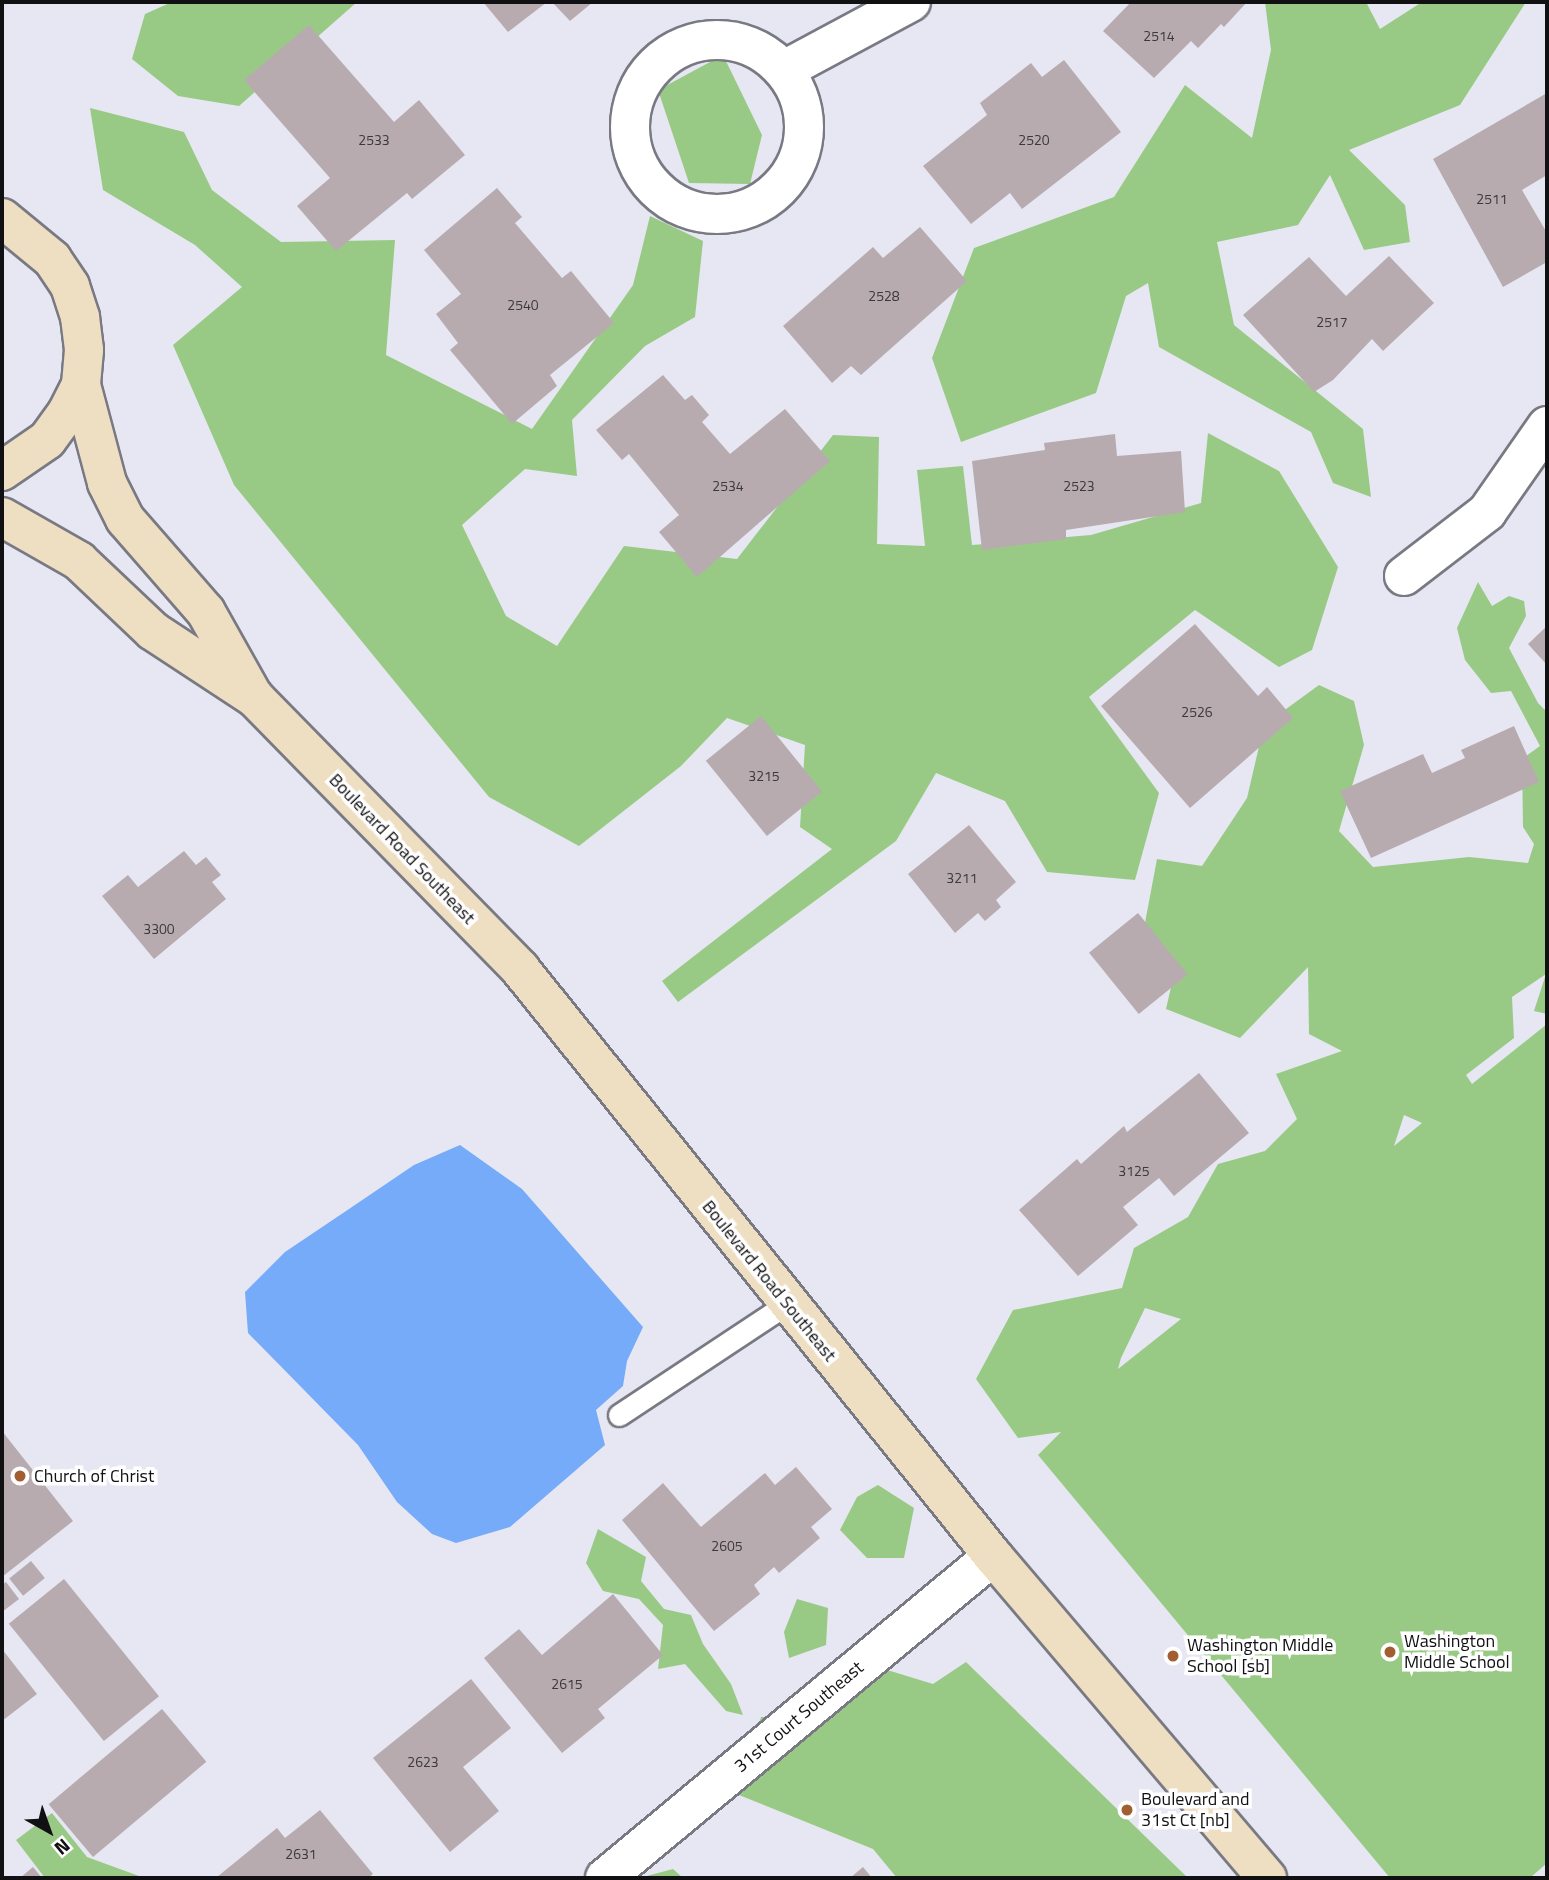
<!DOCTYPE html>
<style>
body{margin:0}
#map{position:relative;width:1549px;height:1880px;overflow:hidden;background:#e6e7f2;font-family:"Titillium Web",sans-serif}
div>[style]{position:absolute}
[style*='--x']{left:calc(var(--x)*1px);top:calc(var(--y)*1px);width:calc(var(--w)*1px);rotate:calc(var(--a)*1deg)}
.green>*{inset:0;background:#99ca85}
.water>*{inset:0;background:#75abf8}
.building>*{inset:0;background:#b7abaf;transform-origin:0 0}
.roads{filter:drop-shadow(2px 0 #797983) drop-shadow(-2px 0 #797983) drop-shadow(0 2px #797983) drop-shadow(0 -2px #797983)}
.lane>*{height:21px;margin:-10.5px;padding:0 10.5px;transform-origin:10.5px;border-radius:10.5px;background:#fff}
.street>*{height:38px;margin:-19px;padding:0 19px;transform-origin:19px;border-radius:19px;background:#fff}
.street>.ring{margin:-19px;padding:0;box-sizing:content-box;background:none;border:38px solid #fff;border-radius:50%}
.secondary>*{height:38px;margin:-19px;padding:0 19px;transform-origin:19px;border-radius:19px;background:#eedec2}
.dots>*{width:19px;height:19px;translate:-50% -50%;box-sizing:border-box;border:4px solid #fff;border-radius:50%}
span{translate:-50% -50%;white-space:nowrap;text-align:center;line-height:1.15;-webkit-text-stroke:7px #fff;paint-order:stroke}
.number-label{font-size:14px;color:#3a383b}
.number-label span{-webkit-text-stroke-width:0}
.street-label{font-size:18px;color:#111114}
.poi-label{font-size:18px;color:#111114}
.left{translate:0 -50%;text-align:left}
.frame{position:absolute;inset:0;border:4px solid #111114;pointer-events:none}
.north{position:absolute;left:14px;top:1796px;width:70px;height:70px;-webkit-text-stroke:5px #fff;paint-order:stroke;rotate:140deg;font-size:19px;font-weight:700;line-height:28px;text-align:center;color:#111114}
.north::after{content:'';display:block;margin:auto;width:24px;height:32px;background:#111114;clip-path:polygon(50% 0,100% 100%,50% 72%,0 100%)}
</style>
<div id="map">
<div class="green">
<i style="clip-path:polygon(172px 2px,357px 2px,239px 106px,178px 96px,132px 59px,145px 14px)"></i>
<i style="clip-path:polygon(1265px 2px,1366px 2px,1380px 29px,1422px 2px,1526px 2px,1460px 105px,1349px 150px,1405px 205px,1410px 242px,1364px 250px,1330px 175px,1298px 225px,1217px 242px,1234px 325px,1363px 429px,1371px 497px,1333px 483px,1311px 432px,1159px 347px,1148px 283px,1126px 296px,1096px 393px,961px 442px,932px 358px,974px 248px,1114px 197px,1185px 85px,1252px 138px,1271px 50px)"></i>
<i style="clip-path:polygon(723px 55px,762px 135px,750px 184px,689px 183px,658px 90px)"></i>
<i style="clip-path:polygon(90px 108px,184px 132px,212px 190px,281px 242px,395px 240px,386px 355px,532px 429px,633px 285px,650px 216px,703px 241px,695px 317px,645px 346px,572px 420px,577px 476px,525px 469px,462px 525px,506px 616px,557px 646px,624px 546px,737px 559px,833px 435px,879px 437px,877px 544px,925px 546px,917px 470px,963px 466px,972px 545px,1091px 535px,1201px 503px,1208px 433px,1279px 471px,1338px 567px,1312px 650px,1279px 667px,1195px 610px,1089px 697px,1159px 793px,1135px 880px,1047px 872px,1005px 801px,936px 773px,896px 841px,678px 1002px,662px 981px,832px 849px,800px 827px,805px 745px,727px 718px,681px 766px,579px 846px,489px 797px,234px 485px,173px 345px,242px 287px,195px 245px,103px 190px)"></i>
<i style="clip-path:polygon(evenodd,1478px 582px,1492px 606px,1509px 596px,1524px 601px,1526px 616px,1509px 648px,1538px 703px,1547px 712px,1547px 1014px,1534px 1011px,1546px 974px,1512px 997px,1514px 1038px,1466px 1075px,1472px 1084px,1547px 1024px,1547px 1863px,1530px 1878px,1390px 1878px,1038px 1455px,1061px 1432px,1018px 1438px,976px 1379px,1013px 1310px,1122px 1288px,1134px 1248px,1188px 1217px,1218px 1164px,1265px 1151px,1297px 1119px,1276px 1074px,1342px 1051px,1309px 1034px,1308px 967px,1240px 1038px,1166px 1009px,1174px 974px,1144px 928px,1157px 859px,1202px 866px,1247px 798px,1264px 725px,1319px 685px,1354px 701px,1364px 745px,1339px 831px,1373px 867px,1469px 857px,1528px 863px,1534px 844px,1523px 827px,1522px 759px,1540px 746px,1511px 691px,1491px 693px,1465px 660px,1457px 628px,1478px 582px,1404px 1115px,1422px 1123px,1394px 1146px,1404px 1115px,1478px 582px,1145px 1308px,1181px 1319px,1118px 1369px,1121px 1358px,1145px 1308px)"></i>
<i style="clip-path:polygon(878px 1485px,914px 1508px,904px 1558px,867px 1558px,840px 1530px,857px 1497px)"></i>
<i style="clip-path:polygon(598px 1529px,646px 1557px,641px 1581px,664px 1609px,691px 1615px,703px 1644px,731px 1684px,743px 1715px,726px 1711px,685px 1664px,658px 1669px,663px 1625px,639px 1599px,603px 1591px,586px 1563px)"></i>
<i style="clip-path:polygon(797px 1599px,828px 1608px,826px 1645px,789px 1658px,784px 1632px)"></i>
<i style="clip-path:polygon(966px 1662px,1188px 1878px,897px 1878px,873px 1849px,739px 1795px,761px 1717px,821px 1718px,884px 1669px,933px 1684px)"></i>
<i style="clip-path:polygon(52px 1813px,87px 1857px,139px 1876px,45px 1878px,16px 1840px)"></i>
<i style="clip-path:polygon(673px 1869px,683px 1878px,639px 1878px)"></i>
</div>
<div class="water">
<i style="clip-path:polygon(460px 1145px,522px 1189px,643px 1327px,627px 1361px,623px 1386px,596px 1410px,605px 1445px,510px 1527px,456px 1543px,432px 1534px,397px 1502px,358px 1445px,248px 1333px,245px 1292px,285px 1252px,349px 1209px,414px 1165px)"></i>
</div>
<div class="building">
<i style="clip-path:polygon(483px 2px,547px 2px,508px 32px)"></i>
<i style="clip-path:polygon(552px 2px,593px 2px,570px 21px)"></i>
<i style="clip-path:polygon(1131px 2px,1247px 2px,1224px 27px,1221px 24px,1198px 48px,1191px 41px,1154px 78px,1103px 31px)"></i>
<i style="clip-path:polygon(309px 25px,394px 122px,419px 100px,465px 155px,412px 199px,407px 193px,336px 251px,297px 206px,330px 178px,244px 80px)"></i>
<i style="clip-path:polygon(1064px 60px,1121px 132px,1022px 209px,1010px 193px,971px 224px,923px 166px,987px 115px,980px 103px,1031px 63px,1042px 77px)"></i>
<i style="clip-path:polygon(1547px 93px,1547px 175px,1522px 190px,1547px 233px,1547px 262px,1503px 287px,1433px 159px)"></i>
<i style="clip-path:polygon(497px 188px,522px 217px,515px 223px,562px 278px,571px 271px,614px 323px,550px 375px,557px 386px,512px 424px,450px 350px,458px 343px,436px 314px,461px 294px,424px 250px)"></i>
<i style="clip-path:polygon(920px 227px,967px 281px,861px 375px,851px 366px,832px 383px,783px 326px,873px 247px,883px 258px)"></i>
<i style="clip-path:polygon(1389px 256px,1434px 303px,1383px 351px,1372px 339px,1333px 380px,1314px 392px,1243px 315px,1309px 257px,1346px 296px)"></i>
<i style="clip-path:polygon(663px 375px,685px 400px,692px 395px,709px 415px,702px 422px,730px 454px,785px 409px,830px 461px,697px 577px,659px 532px,679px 515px,629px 454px,622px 460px,596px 430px)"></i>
<i style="clip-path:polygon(1115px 434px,1117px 456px,1181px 451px,1185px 512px,1066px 530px,1066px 539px,982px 550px,972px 461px,1045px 450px,1044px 443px)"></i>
<i style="clip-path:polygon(1195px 624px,1258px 696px,1267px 687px,1293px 718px,1190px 808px,1101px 706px)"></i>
<i style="clip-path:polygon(1547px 626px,1547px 665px,1528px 644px)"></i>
<i style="left:761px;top:716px;width:97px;height:71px;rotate:51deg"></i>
<i style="clip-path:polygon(1514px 726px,1539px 782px,1371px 858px,1340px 791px,1423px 754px,1432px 773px,1465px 758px,1461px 750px)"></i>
<i style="clip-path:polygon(969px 825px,1016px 882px,996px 900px,1001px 907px,985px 921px,978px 913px,955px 933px,908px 874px)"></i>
<i style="clip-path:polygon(184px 851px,196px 865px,206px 857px,221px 875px,212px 882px,226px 899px,154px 959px,102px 896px,128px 875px,138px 887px)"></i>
<i style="left:1138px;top:913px;width:79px;height:63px;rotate:51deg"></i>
<i style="clip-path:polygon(1199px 1073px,1249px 1133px,1174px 1196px,1159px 1178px,1123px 1207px,1138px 1225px,1078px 1276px,1019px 1210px,1077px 1159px,1081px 1164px,1124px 1126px,1127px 1132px)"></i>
<i style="clip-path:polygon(2px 1431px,73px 1521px,2px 1577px)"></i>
<i style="clip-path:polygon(796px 1467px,832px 1509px,811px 1527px,820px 1538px,779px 1573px,774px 1567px,754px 1585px,760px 1594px,714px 1631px,622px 1520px,663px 1483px,701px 1527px,765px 1473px,775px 1485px)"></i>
<i style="left:31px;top:1561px;width:22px;height:28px;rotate:51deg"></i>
<i style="left:64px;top:1579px;width:151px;height:71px;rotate:51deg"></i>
<i style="clip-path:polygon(6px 1582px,19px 1599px,2px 1612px,2px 1585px)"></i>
<i style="clip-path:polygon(613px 1594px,663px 1655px,598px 1709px,605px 1718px,562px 1753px,484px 1658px,519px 1629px,542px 1655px)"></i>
<i style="clip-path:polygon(2px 1649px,37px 1694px,2px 1721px)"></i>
<i style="clip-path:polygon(471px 1679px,511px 1728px,463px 1767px,499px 1811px,450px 1852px,373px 1758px)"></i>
<i style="left:162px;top:1709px;width:69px;height:148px;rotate:50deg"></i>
<i style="clip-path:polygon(320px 1810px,373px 1874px,368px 1878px,217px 1877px,277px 1828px,285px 1838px)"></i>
<i style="clip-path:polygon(33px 1867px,42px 1878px,20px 1878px)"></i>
<i style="clip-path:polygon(863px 1867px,872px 1878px,850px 1878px)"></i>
</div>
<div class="roads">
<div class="lane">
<i style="--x:619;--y:1415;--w:201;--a:-33.5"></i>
</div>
<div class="street">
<i class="ring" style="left:630px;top:40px;width:136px;height:136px"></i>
<i style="--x:784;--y:70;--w:144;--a:-28.2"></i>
<i style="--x:1404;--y:576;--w:105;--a:-37.6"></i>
<i style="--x:1487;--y:512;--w:105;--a:-55.1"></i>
<i style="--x:605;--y:1878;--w:504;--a:-39.69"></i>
</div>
<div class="secondary">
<i style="--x:2;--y:218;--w:65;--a:39.4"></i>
<i style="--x:52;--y:259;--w:32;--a:56"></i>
<i style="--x:70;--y:286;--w:33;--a:72"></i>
<i style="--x:80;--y:317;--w:33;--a:83"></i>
<i style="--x:84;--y:350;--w:35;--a:95"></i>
<i style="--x:81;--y:385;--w:33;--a:117"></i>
<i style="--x:66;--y:414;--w:32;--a:126"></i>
<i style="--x:47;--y:440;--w:55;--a:145.4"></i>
<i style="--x:81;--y:385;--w:101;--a:75.1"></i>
<i style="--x:107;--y:483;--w:40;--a:63.4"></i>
<i style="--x:125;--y:519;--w:123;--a:48.9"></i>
<i style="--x:206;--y:612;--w:94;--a:60.7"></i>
<i style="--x:2;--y:517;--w:89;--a:29.7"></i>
<i style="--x:79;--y:561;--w:102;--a:43.4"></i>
<i style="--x:153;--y:631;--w:122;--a:33.3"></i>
<i style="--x:255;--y:698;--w:379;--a:45.6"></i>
<i style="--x:520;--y:969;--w:754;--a:51.14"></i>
<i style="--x:993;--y:1556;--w:423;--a:49.6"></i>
</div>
</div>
<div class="dots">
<i style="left:20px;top:1476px;background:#a25d30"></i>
<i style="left:1390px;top:1652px;background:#a25d30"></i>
<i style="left:1173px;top:1656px;background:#a25d30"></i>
<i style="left:1127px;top:1810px;background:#a25d30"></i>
</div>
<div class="number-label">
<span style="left:1159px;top:36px">2514</span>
<span style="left:374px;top:140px">2533</span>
<span style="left:1034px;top:140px">2520</span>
<span style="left:1492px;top:199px">2511</span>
<span style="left:884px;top:296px">2528</span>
<span style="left:523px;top:305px">2540</span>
<span style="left:1332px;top:322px">2517</span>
<span style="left:728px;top:486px">2534</span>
<span style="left:1079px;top:486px">2523</span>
<span style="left:1197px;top:712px">2526</span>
<span style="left:764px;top:776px">3215</span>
<span style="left:962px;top:878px">3211</span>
<span style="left:159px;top:929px">3300</span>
<span style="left:1134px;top:1171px">3125</span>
<span style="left:727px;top:1546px">2605</span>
<span style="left:567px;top:1684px">2615</span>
<span style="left:423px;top:1762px">2623</span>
<span style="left:301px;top:1854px">2631</span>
</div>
<div class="street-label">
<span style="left:402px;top:849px;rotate:46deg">Boulevard Road Southeast</span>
<span style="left:769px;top:1281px;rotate:51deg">Boulevard Road Southeast</span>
<span style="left:799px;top:1717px;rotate:-40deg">31st Court Southeast</span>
</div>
<div class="poi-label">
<span class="left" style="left:34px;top:1476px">Church of Christ</span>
<span class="left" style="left:1404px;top:1652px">Washington<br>Middle School</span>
<span class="left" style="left:1187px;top:1656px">Washington Middle<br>School [sb]</span>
<span class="left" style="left:1141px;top:1810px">Boulevard and<br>31st Ct [nb]</span>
</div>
<div class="frame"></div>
<div class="north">N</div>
</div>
